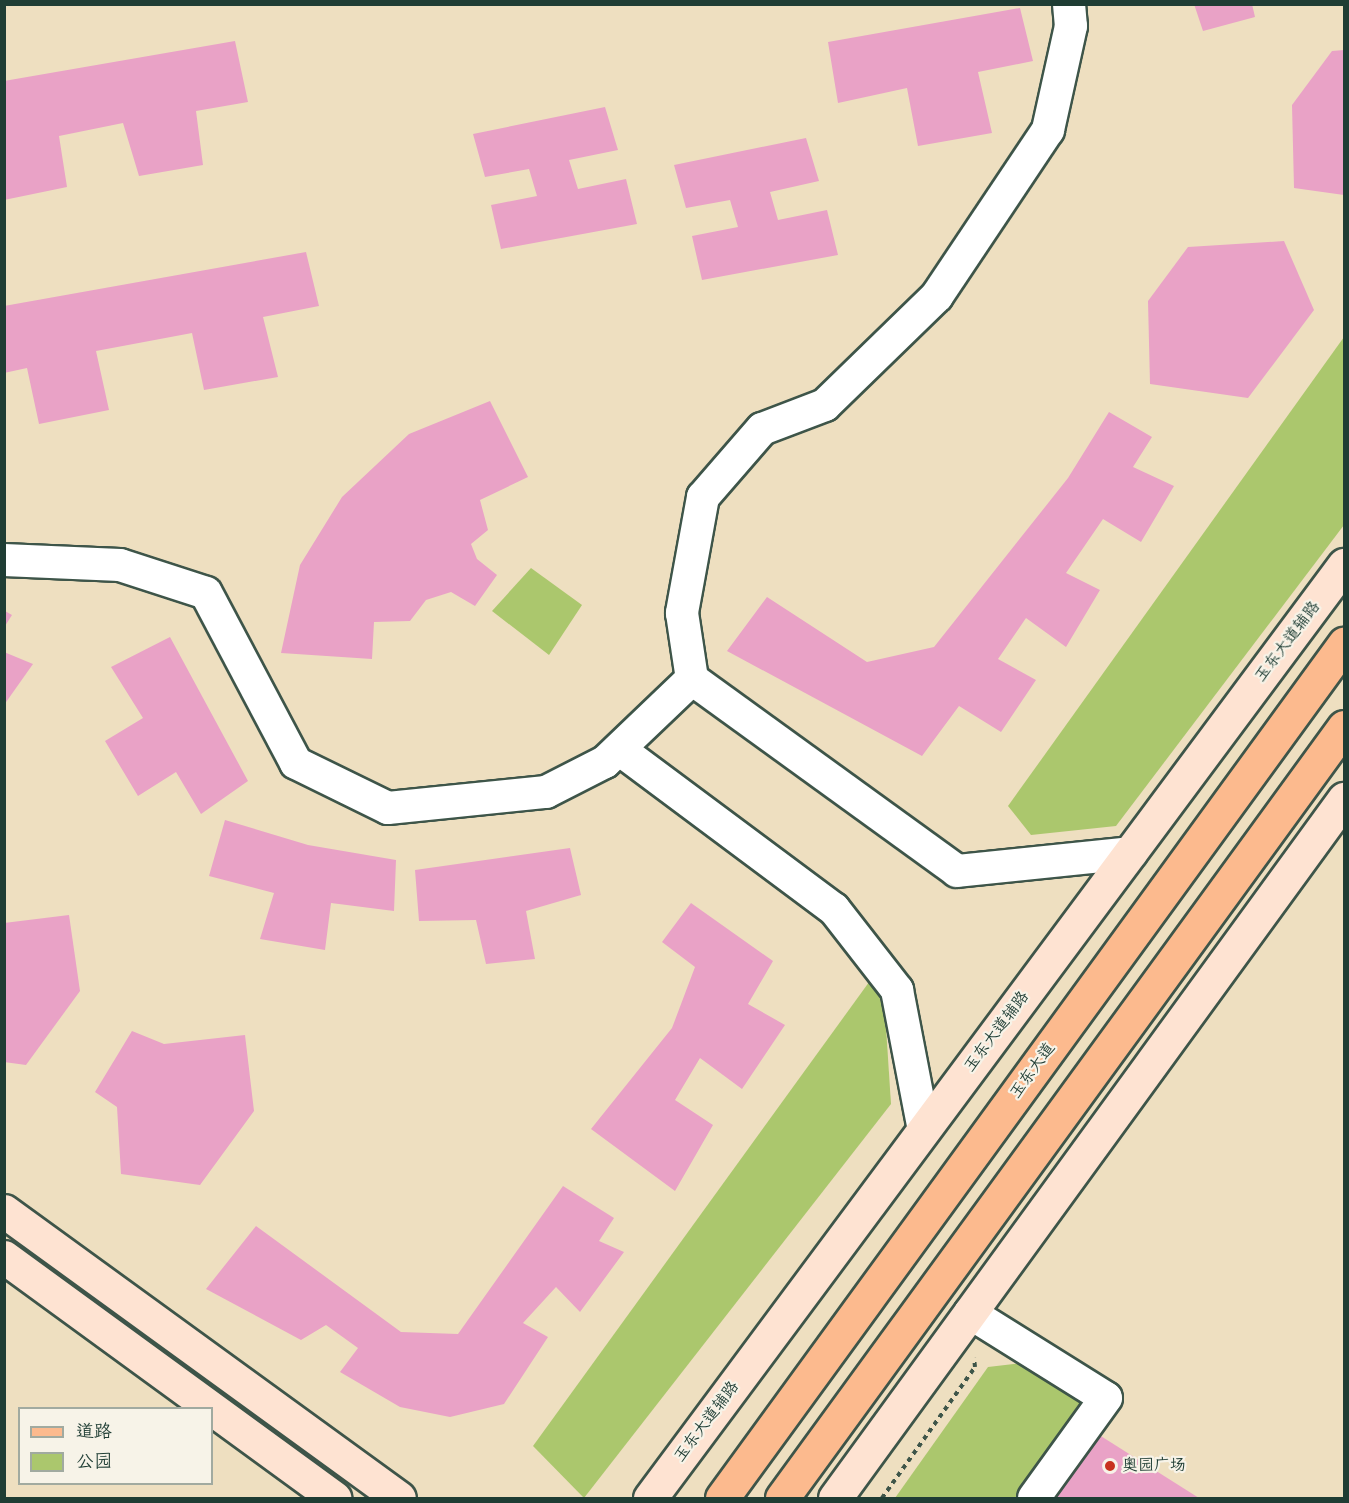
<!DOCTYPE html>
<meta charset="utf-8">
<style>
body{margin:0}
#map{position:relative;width:1349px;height:1503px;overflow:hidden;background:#eedfc0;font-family:Kalam,"LXGW WenKai TC",sans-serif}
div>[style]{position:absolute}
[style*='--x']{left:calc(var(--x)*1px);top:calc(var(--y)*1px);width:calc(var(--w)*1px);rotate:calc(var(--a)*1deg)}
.green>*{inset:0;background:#abc76d}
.building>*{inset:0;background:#e9a2c6}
.path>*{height:4px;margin-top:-2px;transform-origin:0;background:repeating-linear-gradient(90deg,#3e5549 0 4.5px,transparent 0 9px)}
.roads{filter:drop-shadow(2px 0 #3e5549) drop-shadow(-2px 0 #3e5549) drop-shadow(0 2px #3e5549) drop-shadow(0 -2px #3e5549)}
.street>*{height:32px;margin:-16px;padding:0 16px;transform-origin:16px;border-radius:16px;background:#fff}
.secondary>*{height:33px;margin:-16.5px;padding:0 16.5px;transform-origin:16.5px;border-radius:16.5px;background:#fee3d2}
.primary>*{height:33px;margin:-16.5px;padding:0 16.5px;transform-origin:16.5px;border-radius:16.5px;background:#fcba8e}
.dots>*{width:16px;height:16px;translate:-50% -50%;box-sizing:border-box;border:3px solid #f7f3e8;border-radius:50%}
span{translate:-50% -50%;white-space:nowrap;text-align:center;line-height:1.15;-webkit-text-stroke:4.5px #f7f3e8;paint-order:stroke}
.street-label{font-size:16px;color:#1f3d34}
.poi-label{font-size:16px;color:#1f3d34}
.left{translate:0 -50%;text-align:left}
.frame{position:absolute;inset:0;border:6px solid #1f3d34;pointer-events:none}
.legend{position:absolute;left:18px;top:1407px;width:195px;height:78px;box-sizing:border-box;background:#f7f3e8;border:2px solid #a1aaa0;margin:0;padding:8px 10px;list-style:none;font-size:18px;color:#1f3d34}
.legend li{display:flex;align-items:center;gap:12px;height:30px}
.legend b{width:30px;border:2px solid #a1aaa0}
</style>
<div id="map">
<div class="green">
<i style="clip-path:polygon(1344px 337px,1344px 525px,1116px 826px,1031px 835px,1008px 806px)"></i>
<i style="clip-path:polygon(531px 568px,582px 605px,549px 655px,492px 611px)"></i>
<i style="clip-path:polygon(872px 978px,885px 1012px,891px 1104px,584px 1498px,533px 1446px)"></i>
<i style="clip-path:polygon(1023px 1363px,1085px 1403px,1016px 1498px,895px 1498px,988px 1367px)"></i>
</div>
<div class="building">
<i style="clip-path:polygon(1194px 4px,1252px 4px,1255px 17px,1203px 31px)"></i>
<i style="clip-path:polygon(1020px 8px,1033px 61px,978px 72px,992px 133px,918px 146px,907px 88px,838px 103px,828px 42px)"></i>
<i style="clip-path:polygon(235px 41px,248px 102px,196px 111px,203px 165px,139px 176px,123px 123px,59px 136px,67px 187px,4px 200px,4px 81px)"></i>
<i style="clip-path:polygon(1344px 50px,1344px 195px,1294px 188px,1292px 105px,1332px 51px)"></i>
<i style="clip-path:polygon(605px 107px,618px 150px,569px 160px,578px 189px,626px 179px,637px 224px,501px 249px,491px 205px,537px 196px,529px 169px,485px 177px,473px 134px)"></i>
<i style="clip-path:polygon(806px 138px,819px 181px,770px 192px,778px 220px,827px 210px,838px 255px,702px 280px,692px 236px,738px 227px,730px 200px,686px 208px,674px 165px)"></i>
<i style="clip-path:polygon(1284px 241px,1314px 310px,1248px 398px,1150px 384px,1148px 301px,1188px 247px)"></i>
<i style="clip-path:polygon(306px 252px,319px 306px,263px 317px,278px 377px,204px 390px,192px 333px,96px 351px,109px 410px,39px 424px,27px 368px,4px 373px,4px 306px)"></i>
<i style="clip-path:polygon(490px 401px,528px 477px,480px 500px,488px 530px,471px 544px,477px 559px,497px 575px,475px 606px,451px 592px,426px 600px,410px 621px,374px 622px,372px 659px,281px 653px,300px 565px,342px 497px,409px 434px)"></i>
<i style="clip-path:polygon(1109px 412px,1152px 437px,1133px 467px,1174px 486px,1141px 542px,1103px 519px,1066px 573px,1100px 590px,1066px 647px,1026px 618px,998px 659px,1036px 680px,1001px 732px,959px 706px,922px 756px,727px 651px,767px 597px,867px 662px,934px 647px,1068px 478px)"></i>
<i style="clip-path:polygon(5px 611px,12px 615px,5px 626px)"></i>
<i style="clip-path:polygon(170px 637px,248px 781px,201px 814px,176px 772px,138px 796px,105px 741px,143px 718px,111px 667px)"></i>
<i style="clip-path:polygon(4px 652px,33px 664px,4px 705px)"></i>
<i style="clip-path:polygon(225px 820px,308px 845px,396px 860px,394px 911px,331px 903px,325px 950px,260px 939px,274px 893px,209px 876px)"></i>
<i style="clip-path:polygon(570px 848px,581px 895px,526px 911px,535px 959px,486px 964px,476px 920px,419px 921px,415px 870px)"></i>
<i style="clip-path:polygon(691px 903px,773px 961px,748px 1004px,785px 1025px,742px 1089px,700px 1058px,675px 1100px,713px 1125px,675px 1191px,591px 1129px,672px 1028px,695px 967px,662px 942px)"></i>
<i style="clip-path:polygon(69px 915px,80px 991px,26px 1065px,4px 1062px,4px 923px)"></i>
<i style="clip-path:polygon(132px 1031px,164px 1044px,245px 1035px,254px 1111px,200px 1185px,121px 1174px,117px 1107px,95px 1092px)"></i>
<i style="clip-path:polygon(563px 1186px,614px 1218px,599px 1241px,624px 1252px,580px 1312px,556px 1287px,523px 1323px,548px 1337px,504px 1404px,450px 1417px,400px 1407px,340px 1372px,358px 1348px,326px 1325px,301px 1340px,206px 1289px,256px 1226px,401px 1332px,458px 1334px)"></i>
<i style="clip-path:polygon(1096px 1433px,1199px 1498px,1049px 1498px)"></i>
</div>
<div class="path">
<i style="--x:882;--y:1498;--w:161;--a:-54.6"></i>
<i style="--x:975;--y:1367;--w:9;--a:-96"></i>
</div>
<div class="roads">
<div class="street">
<i style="--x:1069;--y:4;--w:22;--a:85"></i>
<i style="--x:1071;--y:26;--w:107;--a:102.5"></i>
<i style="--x:1048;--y:130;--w:200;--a:123.8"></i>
<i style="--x:937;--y:296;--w:156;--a:135.8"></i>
<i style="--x:825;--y:405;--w:67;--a:159.1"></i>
<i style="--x:762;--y:429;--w:90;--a:130.9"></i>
<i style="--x:703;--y:497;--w:118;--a:100.3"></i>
<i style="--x:682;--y:613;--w:67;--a:81.4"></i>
<i style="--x:692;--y:679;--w:327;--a:35.9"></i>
<i style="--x:957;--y:871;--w:175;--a:-5.9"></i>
<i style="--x:4;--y:560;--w:116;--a:2.5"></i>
<i style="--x:120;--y:565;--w:90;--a:18"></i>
<i style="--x:206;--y:593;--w:192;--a:62.1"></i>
<i style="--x:296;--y:763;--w:102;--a:26.1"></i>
<i style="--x:388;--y:808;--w:159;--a:-5.8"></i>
<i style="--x:546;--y:792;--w:66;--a:-27"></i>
<i style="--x:605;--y:762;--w:120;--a:-43.7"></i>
<i style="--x:619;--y:749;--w:268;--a:36.7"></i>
<i style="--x:834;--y:909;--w:103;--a:52.1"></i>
<i style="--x:897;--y:990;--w:143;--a:79.1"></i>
<i style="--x:970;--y:1313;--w:160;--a:32"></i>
<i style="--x:1106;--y:1398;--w:123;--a:125.8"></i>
</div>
<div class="secondary">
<i style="--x:4;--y:1211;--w:488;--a:36"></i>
<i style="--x:4;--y:1257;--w:409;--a:36.1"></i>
<i style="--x:650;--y:1498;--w:1163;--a:-53.36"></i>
<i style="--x:835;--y:1498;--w:865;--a:-53.94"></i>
</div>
<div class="primary">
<i style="--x:722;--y:1498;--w:1057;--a:-53.93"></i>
<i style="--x:782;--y:1498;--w:954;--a:-53.91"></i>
</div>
</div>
<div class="dots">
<i style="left:1110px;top:1466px;background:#c8321e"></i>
</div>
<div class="street-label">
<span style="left:1288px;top:642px;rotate:-53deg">玉东大道辅路</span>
<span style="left:997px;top:1032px;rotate:-53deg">玉东大道辅路</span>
<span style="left:1033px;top:1071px;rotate:-54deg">玉东大道</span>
<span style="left:707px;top:1422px;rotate:-53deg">玉东大道辅路</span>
</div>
<div class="poi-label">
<span class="left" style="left:1122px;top:1466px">奥园广场</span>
</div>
<div class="frame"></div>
<ul class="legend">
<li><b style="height:8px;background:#fcba8e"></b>道路</li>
<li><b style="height:16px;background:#abc76d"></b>公园</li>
</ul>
</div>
